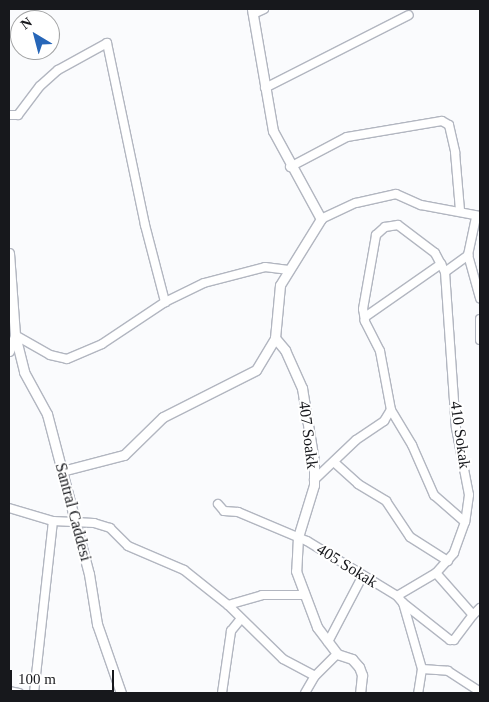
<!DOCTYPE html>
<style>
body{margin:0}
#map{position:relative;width:489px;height:702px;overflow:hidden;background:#fafbfd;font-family:Georgia,serif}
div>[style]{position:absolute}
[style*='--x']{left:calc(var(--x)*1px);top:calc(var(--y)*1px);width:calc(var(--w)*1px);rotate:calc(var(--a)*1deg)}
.roads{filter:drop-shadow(1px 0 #b2b6c0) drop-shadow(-1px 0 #b2b6c0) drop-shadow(0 1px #b2b6c0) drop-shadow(0 -1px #b2b6c0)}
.minor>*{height:8px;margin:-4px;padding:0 4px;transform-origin:4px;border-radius:4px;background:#fff}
.tertiary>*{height:9px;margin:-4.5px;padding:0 4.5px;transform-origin:4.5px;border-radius:4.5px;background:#fff}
span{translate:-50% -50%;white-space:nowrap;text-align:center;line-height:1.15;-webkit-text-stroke:4px #fff;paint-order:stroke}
.street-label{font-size:16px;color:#17181c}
.frame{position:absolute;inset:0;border:10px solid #17181c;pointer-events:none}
.north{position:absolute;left:10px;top:10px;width:50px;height:50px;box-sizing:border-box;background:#fff;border:1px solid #a2a3a4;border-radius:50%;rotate:323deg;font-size:14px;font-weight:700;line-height:20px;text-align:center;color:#17181c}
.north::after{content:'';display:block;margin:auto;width:18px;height:22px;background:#2766b8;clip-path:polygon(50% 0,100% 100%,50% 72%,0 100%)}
.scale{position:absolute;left:10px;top:670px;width:104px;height:22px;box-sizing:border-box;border:2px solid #17181c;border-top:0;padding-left:6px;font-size:15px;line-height:18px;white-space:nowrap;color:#17181c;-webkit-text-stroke:4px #fff;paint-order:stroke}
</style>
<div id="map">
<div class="roads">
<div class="minor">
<i style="--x:253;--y:14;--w:12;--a:-24"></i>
<i style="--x:265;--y:88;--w:161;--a:-26.9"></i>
<i style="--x:9;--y:115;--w:9;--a:0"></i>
<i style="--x:18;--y:115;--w:36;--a:-53"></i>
<i style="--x:40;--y:86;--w:24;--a:-42"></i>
<i style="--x:58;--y:70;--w:56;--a:-28.9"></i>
<i style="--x:107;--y:43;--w:186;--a:78.2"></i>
<i style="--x:145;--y:225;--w:80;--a:75.4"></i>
<i style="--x:290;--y:167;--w:64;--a:-27.8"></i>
<i style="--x:347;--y:137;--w:96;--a:-9.6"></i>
<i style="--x:442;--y:121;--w:8;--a:30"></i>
<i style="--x:449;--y:125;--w:28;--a:77"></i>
<i style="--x:455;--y:152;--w:58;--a:85.1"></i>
<i style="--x:321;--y:219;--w:38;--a:-25"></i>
<i style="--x:356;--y:203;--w:41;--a:-12.7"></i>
<i style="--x:396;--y:194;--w:27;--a:24"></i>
<i style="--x:421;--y:205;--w:60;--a:10.6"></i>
<i style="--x:468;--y:255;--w:45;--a:74.4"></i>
<i style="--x:445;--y:272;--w:29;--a:-36"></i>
<i style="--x:468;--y:255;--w:40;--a:-78"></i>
<i style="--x:365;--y:317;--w:93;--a:-34.9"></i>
<i style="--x:480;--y:319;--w:21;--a:90"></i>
<i style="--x:15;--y:335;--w:40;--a:29.7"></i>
<i style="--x:50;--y:355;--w:17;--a:13"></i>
<i style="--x:67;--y:359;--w:38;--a:-23"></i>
<i style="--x:102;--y:344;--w:76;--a:-33.7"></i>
<i style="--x:165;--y:302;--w:43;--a:-26"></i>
<i style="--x:204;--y:283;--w:63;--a:-14.7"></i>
<i style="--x:265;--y:267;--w:24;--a:7"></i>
<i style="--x:391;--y:410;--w:41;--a:59"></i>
<i style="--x:412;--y:445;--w:55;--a:66.3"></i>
<i style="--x:434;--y:495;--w:41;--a:41.1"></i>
<i style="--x:335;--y:463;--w:31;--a:42"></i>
<i style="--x:358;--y:484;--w:33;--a:31"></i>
<i style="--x:386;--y:501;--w:43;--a:56.3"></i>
<i style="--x:410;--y:537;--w:45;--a:32.3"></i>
<i style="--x:314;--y:480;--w:58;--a:-43.6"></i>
<i style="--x:356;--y:440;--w:34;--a:-34"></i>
<i style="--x:384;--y:421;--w:13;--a:-58"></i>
<i style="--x:391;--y:410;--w:60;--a:-100.6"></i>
<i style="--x:380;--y:351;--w:34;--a:-117"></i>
<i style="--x:365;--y:321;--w:12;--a:-99"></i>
<i style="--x:363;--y:309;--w:75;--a:-80"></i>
<i style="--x:376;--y:235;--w:12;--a:-42"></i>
<i style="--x:385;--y:227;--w:13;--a:-9"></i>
<i style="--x:398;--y:225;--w:46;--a:37.1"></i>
<i style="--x:435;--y:253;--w:21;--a:62"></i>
<i style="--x:445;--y:272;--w:156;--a:86"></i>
<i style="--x:456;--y:428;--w:68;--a:79"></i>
<i style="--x:469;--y:495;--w:27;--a:98"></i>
<i style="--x:465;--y:522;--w:33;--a:110"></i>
<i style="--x:454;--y:553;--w:27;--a:132"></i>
<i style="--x:436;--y:573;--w:45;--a:149.5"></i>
<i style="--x:218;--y:504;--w:9;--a:49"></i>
<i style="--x:224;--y:511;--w:14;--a:4"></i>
<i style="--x:238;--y:512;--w:75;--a:22.8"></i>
<i style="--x:307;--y:541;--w:105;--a:31.4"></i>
<i style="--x:397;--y:596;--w:9;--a:49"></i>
<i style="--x:403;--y:603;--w:69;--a:73.9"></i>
<i style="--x:422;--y:669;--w:24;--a:99"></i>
<i style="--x:9;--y:508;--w:46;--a:16.5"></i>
<i style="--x:53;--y:521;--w:41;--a:2.8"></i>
<i style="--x:94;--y:523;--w:17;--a:17"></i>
<i style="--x:110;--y:528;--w:25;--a:45"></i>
<i style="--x:128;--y:546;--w:61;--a:23.2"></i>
<i style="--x:184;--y:570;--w:56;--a:38.5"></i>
<i style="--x:228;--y:605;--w:35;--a:-16"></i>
<i style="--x:262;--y:595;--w:42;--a:0"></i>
<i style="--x:436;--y:573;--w:56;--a:48.6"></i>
<i style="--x:473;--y:615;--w:10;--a:-45"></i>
<i style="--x:403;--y:603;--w:60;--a:38.2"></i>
<i style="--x:450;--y:640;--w:4;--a:0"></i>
<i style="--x:454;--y:640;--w:31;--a:-53"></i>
<i style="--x:228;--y:605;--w:77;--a:44.5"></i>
<i style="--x:283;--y:659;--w:36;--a:28"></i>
<i style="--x:328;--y:642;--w:73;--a:-62.4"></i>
<i style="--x:422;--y:669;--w:26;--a:4"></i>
<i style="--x:448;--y:671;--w:38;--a:33"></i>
<i style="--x:9;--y:691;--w:10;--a:11"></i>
<i style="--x:34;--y:693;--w:173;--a:-83.7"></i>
<i style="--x:222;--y:693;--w:63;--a:-81.7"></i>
<i style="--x:231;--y:631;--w:14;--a:-51"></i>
<i style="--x:305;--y:693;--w:20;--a:-60"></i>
<i style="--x:315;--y:676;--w:31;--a:-45"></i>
</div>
<div class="tertiary">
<i style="--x:9;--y:253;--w:82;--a:85.8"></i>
<i style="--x:15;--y:335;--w:38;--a:76"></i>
<i style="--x:24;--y:372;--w:48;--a:61.3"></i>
<i style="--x:47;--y:414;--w:165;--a:75.3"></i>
<i style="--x:89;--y:574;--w:51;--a:80.9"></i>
<i style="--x:97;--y:624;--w:73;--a:70.8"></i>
<i style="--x:275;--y:338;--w:16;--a:50"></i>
<i style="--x:285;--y:350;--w:42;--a:65.9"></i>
<i style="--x:302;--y:388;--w:74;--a:80.7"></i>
<i style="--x:314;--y:461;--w:24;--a:90"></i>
<i style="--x:314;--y:485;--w:54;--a:107.1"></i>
<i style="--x:298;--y:537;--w:34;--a:93"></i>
<i style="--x:296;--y:571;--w:60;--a:69.4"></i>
<i style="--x:317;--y:627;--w:34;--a:53"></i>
<i style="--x:337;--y:654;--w:16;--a:18"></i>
<i style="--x:352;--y:659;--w:11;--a:49"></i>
<i style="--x:359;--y:667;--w:9;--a:69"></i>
<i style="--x:362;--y:675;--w:18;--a:96"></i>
<i style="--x:9;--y:351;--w:16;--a:-68"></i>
<i style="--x:62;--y:471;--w:64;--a:-14.5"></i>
<i style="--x:124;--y:455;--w:54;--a:-44.3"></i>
<i style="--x:163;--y:417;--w:104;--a:-26.8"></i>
<i style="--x:256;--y:370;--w:37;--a:-59"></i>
<i style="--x:275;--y:338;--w:53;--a:-84.6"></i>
<i style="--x:280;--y:285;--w:78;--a:-58.2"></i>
<i style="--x:321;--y:219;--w:100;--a:-118.6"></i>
<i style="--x:273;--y:131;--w:124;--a:-99.8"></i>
</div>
</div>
<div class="street-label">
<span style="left:308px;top:435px;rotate:83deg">407 Soakk</span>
<span style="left:460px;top:435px;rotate:82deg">410 Sokak</span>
<span style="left:73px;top:512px;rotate:75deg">Santral Caddesi</span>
<span style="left:347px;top:566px;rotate:32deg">405 Sokak</span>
</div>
<div class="frame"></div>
<div class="north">N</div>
<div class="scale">100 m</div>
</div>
